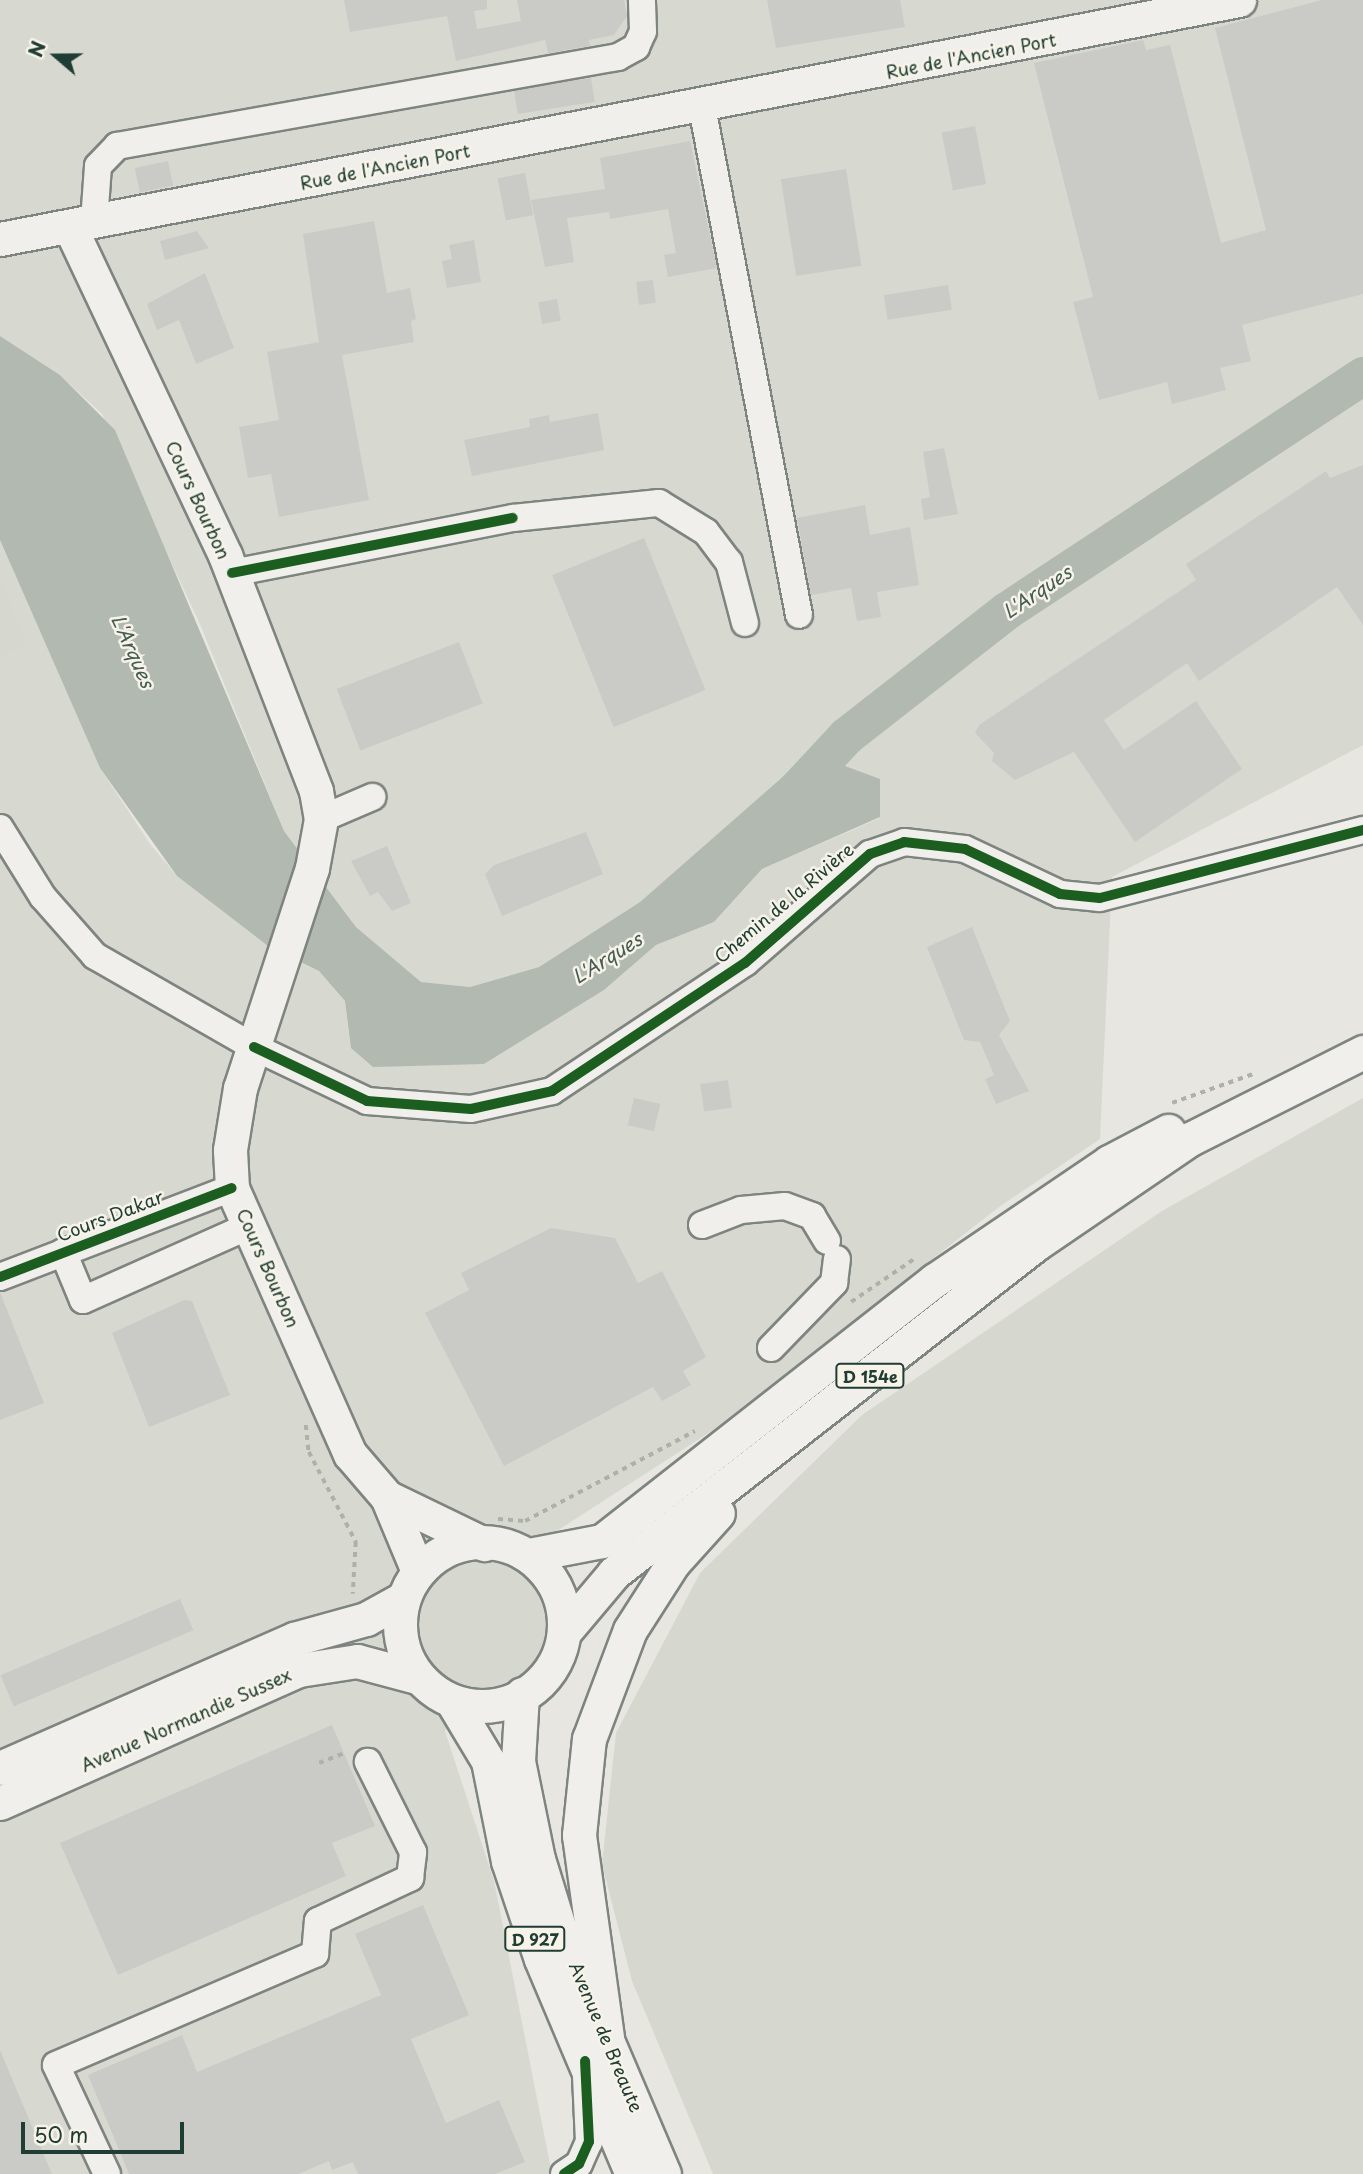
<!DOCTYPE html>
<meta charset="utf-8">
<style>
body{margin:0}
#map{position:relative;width:1363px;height:2174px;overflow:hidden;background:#e7e6e0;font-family:"Playpen Sans",sans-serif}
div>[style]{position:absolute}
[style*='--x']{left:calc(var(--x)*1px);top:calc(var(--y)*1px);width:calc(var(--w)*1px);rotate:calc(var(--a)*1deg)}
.built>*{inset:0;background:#d7d9d0}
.green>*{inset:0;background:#d6d8cf}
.round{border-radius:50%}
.water>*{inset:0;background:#b2b9b0}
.river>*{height:38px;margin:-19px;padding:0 19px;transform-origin:19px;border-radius:19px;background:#b2b9b0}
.building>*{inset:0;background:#cacbc6;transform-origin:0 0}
.path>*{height:3.5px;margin-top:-1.75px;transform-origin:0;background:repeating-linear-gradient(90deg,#aeb0ac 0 5px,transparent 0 10px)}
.roads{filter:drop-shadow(2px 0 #7e847f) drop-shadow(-2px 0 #7e847f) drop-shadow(0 2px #7e847f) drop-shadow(0 -2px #7e847f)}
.minor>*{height:26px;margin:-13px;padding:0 13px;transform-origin:13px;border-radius:13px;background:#f0efeb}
.major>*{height:33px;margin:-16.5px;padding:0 16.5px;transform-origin:16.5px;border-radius:16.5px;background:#f0efeb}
.major>.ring{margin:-16.5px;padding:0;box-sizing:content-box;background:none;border:33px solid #f0efeb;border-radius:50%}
.cycleway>*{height:10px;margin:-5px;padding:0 5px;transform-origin:5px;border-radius:5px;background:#1b5e20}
span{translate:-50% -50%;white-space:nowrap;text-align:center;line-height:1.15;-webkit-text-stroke:5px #f7f3e8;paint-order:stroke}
.shield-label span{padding:2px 5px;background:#f7f3e8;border:2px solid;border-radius:5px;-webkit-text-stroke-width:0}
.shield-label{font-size:16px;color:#1f3d34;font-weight:700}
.street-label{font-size:18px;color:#1f3d34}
.water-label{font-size:19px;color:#445c53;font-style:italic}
.north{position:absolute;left:21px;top:21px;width:70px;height:70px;-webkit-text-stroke:5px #f7f3e8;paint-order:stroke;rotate:290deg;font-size:19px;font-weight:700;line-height:28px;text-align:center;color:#1f3d34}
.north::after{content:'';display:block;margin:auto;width:24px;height:32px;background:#1f3d34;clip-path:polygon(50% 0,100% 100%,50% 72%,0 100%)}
.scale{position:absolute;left:21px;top:2122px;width:163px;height:32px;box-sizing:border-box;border:4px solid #1f3d34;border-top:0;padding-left:9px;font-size:21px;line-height:24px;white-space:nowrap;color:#1f3d34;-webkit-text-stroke:5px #f7f3e8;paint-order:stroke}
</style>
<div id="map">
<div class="built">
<i style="clip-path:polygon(0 0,1363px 0,1363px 745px,1112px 877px,1100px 1139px,999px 1207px,713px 1430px,546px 1538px,445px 1731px,494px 1881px,552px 2174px,0 2174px,0 540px,100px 768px,150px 844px,177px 876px,268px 946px,319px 971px,345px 1001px,351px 1048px,484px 1064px,604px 990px,656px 945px,714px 922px,762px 869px,880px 818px,810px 753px,640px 902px,539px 967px,470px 987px,421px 982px,356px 927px,284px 831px,199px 622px,102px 414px,60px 375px,0 336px)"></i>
</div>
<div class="green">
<i style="clip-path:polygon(0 579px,27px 642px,0 658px)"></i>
<i style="clip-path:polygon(1363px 1098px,1363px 2174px,713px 2174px,632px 1981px,602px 1864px,616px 1733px,700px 1573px,862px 1415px,1162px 1211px)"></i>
<i class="round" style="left:417px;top:1557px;width:134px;height:134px"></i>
</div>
<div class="water">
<i style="clip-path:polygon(0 336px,60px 375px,115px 430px,284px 831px,356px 927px,421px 982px,470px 987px,539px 967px,640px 902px,810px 753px,880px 779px,880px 817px,762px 869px,714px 922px,656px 945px,604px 990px,484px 1064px,373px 1067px,351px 1048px,345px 1001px,319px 971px,268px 946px,177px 876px,100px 768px,0 540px)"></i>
</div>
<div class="river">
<i style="--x:791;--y:796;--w:82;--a:-47"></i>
<i style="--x:847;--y:736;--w:203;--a:-38"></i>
<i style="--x:1007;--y:611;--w:427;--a:-33.4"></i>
</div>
<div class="building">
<i style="clip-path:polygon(344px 0,487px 0,487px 9px,474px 11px,477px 29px,521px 21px,517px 0,624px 0,627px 16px,614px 35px,589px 40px,590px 46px,548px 53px,545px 40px,456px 61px,447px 16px,350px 32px)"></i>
<i style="clip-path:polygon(767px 0,900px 0,905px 27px,776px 48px)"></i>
<i style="clip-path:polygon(1322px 0,1363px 0,1363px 294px,1242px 325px,1251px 361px,1220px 368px,1226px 390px,1172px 404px,1167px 382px,1099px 400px,1073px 302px,1093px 297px,1034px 63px,1143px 40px,1146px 50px,1170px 45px,1221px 243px,1266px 230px,1215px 28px)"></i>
<i style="left:591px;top:78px;width:24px;height:78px;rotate:81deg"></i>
<i style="left:975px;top:126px;width:59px;height:34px;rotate:79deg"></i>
<i style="clip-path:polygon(690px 141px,717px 268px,668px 277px,664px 255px,676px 253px,668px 209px,610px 219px,609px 212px,567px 218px,574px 262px,545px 267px,531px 200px,605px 189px,600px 158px)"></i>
<i style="left:168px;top:161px;width:25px;height:34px;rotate:78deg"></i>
<i style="left:846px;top:169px;width:98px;height:66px;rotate:81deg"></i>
<i style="left:525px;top:173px;width:43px;height:28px;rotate:79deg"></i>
<i style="clip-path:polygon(374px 221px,387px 293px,410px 288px,416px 319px,411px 321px,414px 342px,342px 355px,369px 500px,279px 517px,271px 474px,248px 478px,239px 427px,279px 420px,267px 352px,319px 342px,303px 234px)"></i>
<i style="clip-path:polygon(197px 231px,209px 248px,165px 260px,160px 241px)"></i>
<i style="clip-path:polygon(474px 240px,481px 282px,447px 288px,442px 261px,452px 259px,449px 245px)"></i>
<i style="clip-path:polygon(205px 273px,234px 348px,196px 364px,179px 320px,157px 330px,147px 304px)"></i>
<i style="left:653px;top:280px;width:23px;height:17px;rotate:83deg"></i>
<i style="left:948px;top:285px;width:25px;height:65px;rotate:81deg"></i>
<i style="left:557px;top:299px;width:22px;height:19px;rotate:80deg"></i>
<i style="clip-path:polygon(598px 413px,604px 450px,472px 476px,464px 440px,530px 427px,529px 419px,549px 415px,550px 422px)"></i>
<i style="clip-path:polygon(944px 448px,958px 514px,924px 520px,921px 499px,930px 497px,923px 452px)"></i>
<i style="clip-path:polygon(1363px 465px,1363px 625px,1337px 587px,1199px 681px,1187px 663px,1104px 720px,1124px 750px,1196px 701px,1242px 769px,1135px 842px,1074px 752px,1015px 780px,992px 761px,994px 753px,975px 733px,979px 725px,1196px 580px,1186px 564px,1326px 471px,1330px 478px)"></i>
<i style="clip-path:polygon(865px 505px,870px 535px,910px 527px,919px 585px,877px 592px,881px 617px,857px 621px,851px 588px,811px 595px,797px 518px)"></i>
<i style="left:644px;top:538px;width:164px;height:99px;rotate:68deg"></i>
<i style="left:459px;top:642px;width:66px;height:131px;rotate:69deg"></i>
<i style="clip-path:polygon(586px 832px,603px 874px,502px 916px,485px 874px,494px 865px)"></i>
<i style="clip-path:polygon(387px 846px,411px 903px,392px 911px,378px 892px,370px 896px,351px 861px)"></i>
<i style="clip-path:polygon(972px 927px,1010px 1021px,999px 1035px,1029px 1091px,996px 1104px,985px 1079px,994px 1075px,980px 1042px,964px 1040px,927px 947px)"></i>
<i style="left:728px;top:1080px;width:28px;height:28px;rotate:82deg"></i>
<i style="left:634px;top:1098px;width:27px;height:28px;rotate:13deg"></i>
<i style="clip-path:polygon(551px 1228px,615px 1238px,638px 1283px,662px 1271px,706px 1357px,683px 1371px,691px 1385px,662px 1401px,653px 1387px,504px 1466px,425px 1313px,469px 1290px,461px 1273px)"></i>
<i style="clip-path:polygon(0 1292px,44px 1403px,0 1420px)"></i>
<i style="clip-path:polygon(184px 1300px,192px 1301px,230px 1395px,149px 1427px,112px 1333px)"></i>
<i style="left:180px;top:1599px;width:34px;height:195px;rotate:67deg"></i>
<i style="clip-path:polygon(332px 1725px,375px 1826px,332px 1843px,346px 1876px,118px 1975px,60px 1843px)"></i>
<i style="clip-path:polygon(423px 1905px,469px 2015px,411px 2039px,446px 2123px,499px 2100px,525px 2162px,495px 2174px,358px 2174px,353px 2162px,332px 2170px,329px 2161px,298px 2174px,129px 2174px,88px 2075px,182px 2035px,197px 2072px,381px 1995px,355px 1934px)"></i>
<i style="clip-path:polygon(0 2050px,52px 2174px,0 2174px)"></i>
</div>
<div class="path">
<i style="--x:1172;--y:1103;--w:86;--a:-19.7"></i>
<i style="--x:851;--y:1302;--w:76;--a:-34.3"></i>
<i style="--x:306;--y:1425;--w:27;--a:84"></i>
<i style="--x:309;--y:1452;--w:102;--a:62.4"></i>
<i style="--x:356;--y:1542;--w:52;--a:93.3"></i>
<i style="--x:498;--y:1519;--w:27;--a:4"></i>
<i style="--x:525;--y:1521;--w:192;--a:-27.9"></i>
<i style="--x:319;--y:1763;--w:30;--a:-21"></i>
</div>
<div class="roads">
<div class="minor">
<i style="--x:702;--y:107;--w:517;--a:79.19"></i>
<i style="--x:94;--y:222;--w:56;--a:-85.9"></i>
<i style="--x:98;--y:166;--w:28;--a:-46"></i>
<i style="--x:117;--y:146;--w:509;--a:-10.07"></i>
<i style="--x:618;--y:57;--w:21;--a:-29"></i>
<i style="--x:636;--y:47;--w:17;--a:-66"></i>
<i style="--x:643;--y:31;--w:31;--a:-92"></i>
<i style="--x:232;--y:573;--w:286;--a:-11.1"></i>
<i style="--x:513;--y:518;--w:147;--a:-5.9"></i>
<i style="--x:659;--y:503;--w:55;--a:31.7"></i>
<i style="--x:706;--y:532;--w:38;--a:53"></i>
<i style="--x:729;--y:562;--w:63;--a:75.3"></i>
<i style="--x:321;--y:819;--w:56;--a:-23.3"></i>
<i style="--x:0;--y:828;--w:81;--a:58.1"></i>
<i style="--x:43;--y:897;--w:79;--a:48.6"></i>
<i style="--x:95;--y:956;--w:183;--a:29.8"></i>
<i style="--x:254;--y:1047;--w:125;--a:25.5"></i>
<i style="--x:367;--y:1101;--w:104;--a:4.4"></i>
<i style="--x:471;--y:1109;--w:83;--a:-12.5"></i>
<i style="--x:552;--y:1091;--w:232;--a:-33.6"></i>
<i style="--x:745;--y:963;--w:166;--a:-41.1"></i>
<i style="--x:870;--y:854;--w:36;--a:-19"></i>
<i style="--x:904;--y:842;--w:61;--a:6.5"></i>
<i style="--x:965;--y:849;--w:105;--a:25.3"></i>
<i style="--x:1060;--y:894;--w:40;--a:5.7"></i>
<i style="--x:1100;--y:898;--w:272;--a:-14.5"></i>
<i style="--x:702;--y:1225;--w:42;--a:-21"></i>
<i style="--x:741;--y:1210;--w:44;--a:-5.2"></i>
<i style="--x:785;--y:1206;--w:29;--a:20"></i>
<i style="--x:812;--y:1216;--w:29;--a:59"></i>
<i style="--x:63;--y:1252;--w:52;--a:67.4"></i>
<i style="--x:83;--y:1300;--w:182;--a:-24"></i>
<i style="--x:0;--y:1277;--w:248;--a:-21"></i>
<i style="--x:771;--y:1348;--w:91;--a:-45.9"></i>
<i style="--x:834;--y:1283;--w:24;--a:-83"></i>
<i style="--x:107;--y:2174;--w:120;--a:-115.1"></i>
<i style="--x:56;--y:2065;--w:282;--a:-23.2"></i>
<i style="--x:315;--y:1954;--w:33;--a:-85"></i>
<i style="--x:318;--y:1921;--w:102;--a:-25.1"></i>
<i style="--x:410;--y:1878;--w:26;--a:-83"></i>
<i style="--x:413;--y:1852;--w:101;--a:-116.6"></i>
<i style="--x:564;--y:2174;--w:18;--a:-34"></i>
<i style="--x:579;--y:2164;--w:24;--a:-66"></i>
<i style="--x:589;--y:2142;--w:65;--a:-92.6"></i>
</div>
<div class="major">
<i style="--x:70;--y:227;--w:363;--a:64.7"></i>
<i style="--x:225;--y:555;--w:253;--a:68.9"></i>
<i style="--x:316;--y:791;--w:28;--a:80"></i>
<i style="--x:321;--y:819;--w:50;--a:100.4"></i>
<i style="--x:312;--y:868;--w:231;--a:108.1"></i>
<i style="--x:240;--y:1088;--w:63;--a:99.2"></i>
<i style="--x:230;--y:1150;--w:38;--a:87"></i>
<i style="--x:232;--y:1188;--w:291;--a:66.1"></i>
<i style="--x:350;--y:1454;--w:57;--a:49.3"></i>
<i style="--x:387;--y:1497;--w:80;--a:67.3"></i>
<i style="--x:0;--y:239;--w:1262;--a:-10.92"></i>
<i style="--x:387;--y:1497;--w:108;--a:25.9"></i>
<i class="ring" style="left:400px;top:1542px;width:131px;height:131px"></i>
<i style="--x:529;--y:1555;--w:74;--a:-10.9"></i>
<i style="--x:602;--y:1541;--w:423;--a:-38.1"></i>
<i style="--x:935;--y:1280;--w:210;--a:-34.1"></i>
<i style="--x:1109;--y:1162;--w:67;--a:-27.7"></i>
<i style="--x:566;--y:1630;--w:75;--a:-49.9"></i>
<i style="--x:614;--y:1573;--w:535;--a:-37.94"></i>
<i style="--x:1036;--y:1244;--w:186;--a:-34.3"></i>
<i style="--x:1190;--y:1139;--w:194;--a:-26.7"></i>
<i style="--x:522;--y:1694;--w:67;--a:93.4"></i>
<i style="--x:518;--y:1761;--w:100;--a:78.5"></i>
<i style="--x:538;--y:1859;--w:74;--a:72.8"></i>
<i style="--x:560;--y:1930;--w:265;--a:66.9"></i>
<i style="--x:452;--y:1701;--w:70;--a:59"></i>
<i style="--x:488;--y:1761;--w:102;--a:78.7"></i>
<i style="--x:508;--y:1861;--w:103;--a:71.4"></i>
<i style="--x:541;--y:1959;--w:233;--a:67.1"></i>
<i style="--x:0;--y:1768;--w:321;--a:-23.7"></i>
<i style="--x:294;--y:1639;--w:75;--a:-15.5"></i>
<i style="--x:366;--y:1619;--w:41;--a:-29.1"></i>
<i style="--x:0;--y:1803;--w:327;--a:-24"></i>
<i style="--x:299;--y:1670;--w:59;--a:-8.8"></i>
<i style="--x:357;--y:1661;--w:62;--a:14.9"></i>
<i style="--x:607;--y:2037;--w:204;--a:-97.9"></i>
<i style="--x:579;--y:1835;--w:97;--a:-84.1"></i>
<i style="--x:589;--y:1739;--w:116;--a:-69.4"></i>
<i style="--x:630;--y:1630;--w:80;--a:-57.3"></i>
<i style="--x:673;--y:1563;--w:67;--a:-48"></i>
</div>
</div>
<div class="cycleway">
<i style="--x:232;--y:573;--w:286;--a:-11.1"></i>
<i style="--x:254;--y:1047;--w:125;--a:25.5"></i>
<i style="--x:367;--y:1101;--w:104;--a:4.4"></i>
<i style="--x:471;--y:1109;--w:83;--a:-12.5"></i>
<i style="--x:552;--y:1091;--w:232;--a:-33.6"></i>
<i style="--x:745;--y:963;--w:166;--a:-41.1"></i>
<i style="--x:870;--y:854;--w:36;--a:-19"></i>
<i style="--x:904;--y:842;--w:61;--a:6.5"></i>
<i style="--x:965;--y:849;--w:105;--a:25.3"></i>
<i style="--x:1060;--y:894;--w:40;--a:5.7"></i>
<i style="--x:1100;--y:898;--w:272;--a:-14.5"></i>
<i style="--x:0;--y:1277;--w:248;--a:-21"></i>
<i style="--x:564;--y:2174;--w:18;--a:-34"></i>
<i style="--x:579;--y:2164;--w:24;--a:-66"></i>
<i style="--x:589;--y:2142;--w:81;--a:-92.8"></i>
</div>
<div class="shield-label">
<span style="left:870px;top:1376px">D 154e</span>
<span style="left:535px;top:1939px">D 927</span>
</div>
<div class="street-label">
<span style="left:971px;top:56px;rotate:-11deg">Rue de l'Ancien Port</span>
<span style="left:385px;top:167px;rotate:-11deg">Rue de l'Ancien Port</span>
<span style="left:198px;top:500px;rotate:65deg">Cours Bourbon</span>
<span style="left:784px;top:903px;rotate:-40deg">Chemin de la Rivière</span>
<span style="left:110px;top:1216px;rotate:-21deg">Cours Dakar</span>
<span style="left:268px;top:1268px;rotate:66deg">Cours Bourbon</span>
<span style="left:186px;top:1720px;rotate:-24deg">Avenue Normandie Sussex</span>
<span style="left:606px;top:2037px;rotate:67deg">Avenue de Breaute</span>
</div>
<div class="water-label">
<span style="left:1037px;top:592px;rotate:-34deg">L'Arques</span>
<span style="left:133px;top:651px;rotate:66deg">L'Arques</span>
<span style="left:607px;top:958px;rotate:-32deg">L'Arques</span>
</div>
<div class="north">N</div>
<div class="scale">50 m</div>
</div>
